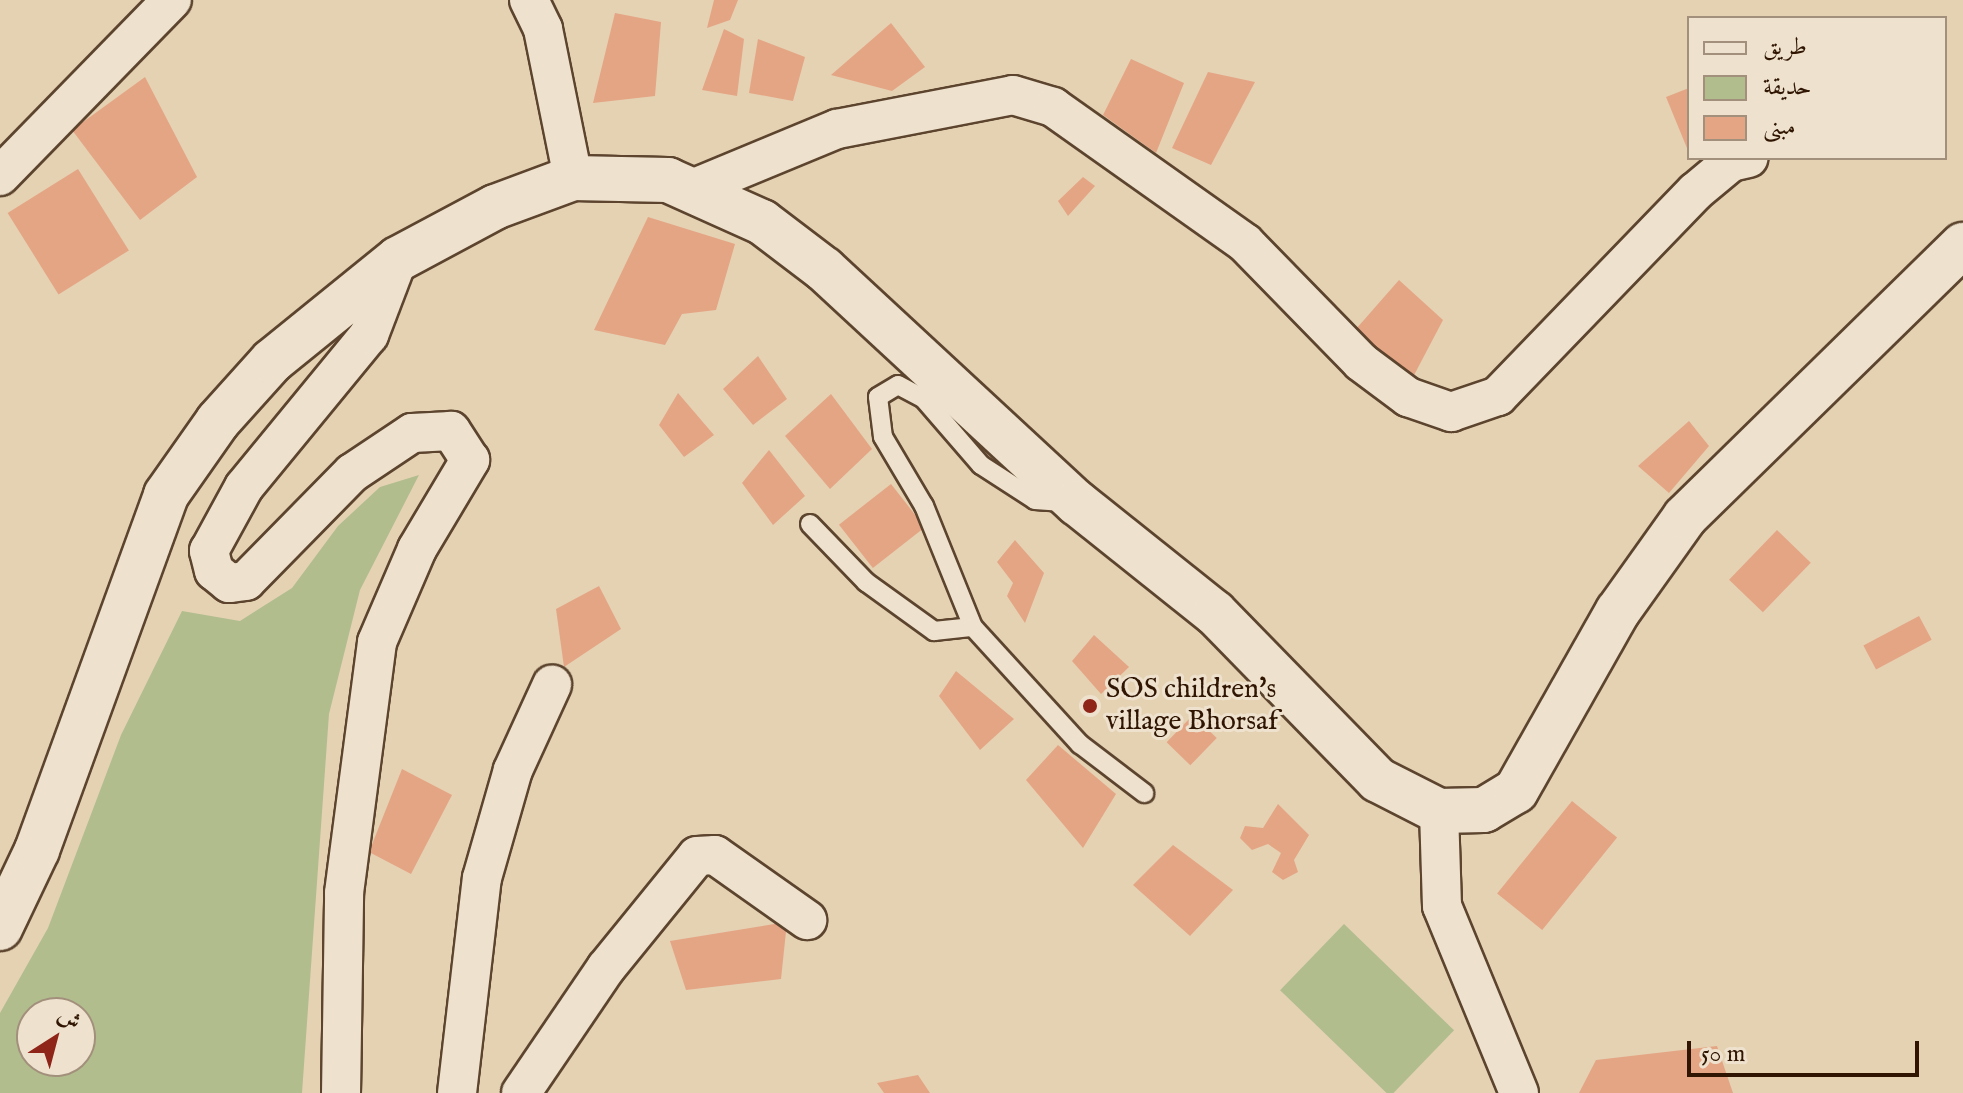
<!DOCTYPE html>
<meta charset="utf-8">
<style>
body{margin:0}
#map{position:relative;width:1963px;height:1093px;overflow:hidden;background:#e5d2b3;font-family:"IM FELL English",Amiri,serif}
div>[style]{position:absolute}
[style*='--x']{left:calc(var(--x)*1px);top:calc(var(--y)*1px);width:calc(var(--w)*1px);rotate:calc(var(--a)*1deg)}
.green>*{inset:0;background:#b2bd8e;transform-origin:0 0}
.building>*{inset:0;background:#e4a585;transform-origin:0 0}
.roads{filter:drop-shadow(2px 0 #5c442e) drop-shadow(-2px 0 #5c442e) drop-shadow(0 2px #5c442e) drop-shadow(0 -2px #5c442e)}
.service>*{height:18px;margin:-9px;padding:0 9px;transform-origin:9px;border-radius:9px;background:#eee2ce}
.minor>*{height:38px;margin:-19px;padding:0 19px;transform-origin:19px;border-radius:19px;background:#eee2ce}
.secondary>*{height:44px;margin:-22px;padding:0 22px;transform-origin:22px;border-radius:22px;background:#eee2ce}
.dots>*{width:22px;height:22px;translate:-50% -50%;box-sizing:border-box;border:4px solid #eee2ce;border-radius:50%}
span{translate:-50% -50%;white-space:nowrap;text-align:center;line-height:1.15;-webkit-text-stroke:6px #eee2ce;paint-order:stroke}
.poi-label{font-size:28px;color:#2f1502}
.left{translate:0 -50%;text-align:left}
.legend{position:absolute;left:1687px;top:16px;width:260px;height:144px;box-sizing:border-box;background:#eee2ce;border:2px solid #a2907c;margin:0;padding:10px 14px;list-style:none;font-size:24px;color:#2f1502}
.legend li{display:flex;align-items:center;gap:16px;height:40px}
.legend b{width:40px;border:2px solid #a2907c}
.north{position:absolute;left:16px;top:997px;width:80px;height:80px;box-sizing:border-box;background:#eee2ce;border:2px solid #a2907c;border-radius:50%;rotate:36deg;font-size:22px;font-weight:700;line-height:32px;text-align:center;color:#2f1502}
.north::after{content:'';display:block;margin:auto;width:28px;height:36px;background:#8f2418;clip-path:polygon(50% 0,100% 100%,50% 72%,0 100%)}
.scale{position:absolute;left:1687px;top:1041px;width:232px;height:36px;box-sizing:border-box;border:4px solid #2f1502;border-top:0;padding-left:10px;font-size:24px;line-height:28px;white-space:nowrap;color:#2f1502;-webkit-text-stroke:6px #eee2ce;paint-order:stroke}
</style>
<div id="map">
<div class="green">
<i style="clip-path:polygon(evenodd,419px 475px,360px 590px,329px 714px,302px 1093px,0 1093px,0 1013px,48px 928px,121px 735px,182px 611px,240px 621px,292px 588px,338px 526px,380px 487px,419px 475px,32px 1013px,80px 1013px,80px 1061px,32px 1061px,32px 1013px)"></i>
<i style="left:1344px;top:924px;width:153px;height:92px;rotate:44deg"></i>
</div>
<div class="building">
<i style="clip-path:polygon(714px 0,738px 0,730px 20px,707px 28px)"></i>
<i style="clip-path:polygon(615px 13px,661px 22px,655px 96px,593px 103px)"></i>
<i style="clip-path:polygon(891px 23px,925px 67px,892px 91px,831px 75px)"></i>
<i style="clip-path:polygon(724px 29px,744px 39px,737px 96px,702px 90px)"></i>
<i style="clip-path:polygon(758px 39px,805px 57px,793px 101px,749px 93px)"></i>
<i style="clip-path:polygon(1131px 59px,1184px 83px,1156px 153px,1103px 115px)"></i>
<i style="clip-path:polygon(1208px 72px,1255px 82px,1211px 165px,1172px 148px)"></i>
<i style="clip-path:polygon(145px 77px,197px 177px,140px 220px,72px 130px)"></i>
<i style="clip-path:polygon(1689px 88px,1689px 153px,1666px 97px)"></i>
<i style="left:78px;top:169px;width:96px;height:83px;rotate:58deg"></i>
<i style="clip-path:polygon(1083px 177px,1095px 186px,1068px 216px,1058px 201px)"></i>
<i style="clip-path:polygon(648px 217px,735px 244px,716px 310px,682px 314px,665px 345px,594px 330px)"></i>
<i style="clip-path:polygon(1399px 280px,1443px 320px,1412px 379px,1349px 337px)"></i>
<i style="clip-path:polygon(758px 356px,787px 399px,753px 425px,723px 389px)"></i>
<i style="clip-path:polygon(678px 393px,714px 435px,684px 457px,659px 425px)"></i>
<i style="clip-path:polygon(831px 394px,872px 449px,830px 489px,785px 436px)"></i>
<i style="clip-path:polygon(1689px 421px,1709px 446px,1669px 493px,1638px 466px)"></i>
<i style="clip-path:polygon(769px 450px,805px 496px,773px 525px,742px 483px)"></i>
<i style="left:891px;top:484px;width:55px;height:66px;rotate:52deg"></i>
<i style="left:1777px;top:530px;width:47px;height:69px;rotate:44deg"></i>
<i style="clip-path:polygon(1015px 540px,1044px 573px,1025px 623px,1007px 596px,1013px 583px,997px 562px)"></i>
<i style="clip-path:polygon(599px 586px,621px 629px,564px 667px,556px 609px)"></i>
<i style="left:1919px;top:616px;width:27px;height:63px;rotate:62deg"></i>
<i style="clip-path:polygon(1094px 635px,1129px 667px,1101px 694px,1072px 661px)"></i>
<i style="clip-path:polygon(956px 671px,1014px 719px,980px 750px,939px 696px)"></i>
<i style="left:1193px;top:715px;width:33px;height:38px;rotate:44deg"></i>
<i style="clip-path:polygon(1058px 745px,1116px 794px,1083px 848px,1026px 780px)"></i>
<i style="clip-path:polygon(402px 769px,452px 795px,411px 874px,369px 852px)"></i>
<i style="left:1572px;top:801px;width:58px;height:119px;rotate:39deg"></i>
<i style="clip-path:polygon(1278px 804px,1309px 835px,1294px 860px,1298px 872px,1283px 880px,1272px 872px,1281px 853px,1268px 844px,1252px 850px,1240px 838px,1245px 826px,1263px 828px)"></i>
<i style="clip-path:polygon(1173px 845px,1233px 890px,1190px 936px,1133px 885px)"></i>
<i style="clip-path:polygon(787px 922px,781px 979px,686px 990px,670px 941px)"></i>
<i style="clip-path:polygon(1717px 1046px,1733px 1093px,1579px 1093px,1596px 1060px)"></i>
<i style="clip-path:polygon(918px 1075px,930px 1093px,884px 1093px,877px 1083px)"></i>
</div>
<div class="roads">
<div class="service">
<i style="--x:810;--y:524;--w:81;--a:46"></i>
<i style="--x:866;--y:582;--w:84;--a:35.8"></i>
<i style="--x:934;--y:631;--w:39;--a:-6"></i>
<i style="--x:973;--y:627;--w:131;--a:-112"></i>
<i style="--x:924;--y:506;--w:80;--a:-120.7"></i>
<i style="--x:883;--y:437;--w:40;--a:-97.1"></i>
<i style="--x:878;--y:397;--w:23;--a:-31"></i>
<i style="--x:898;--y:385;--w:30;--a:28"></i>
<i style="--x:924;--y:399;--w:87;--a:49.2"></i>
<i style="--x:981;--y:465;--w:64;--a:32.9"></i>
<i style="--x:1035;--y:500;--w:28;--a:4"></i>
<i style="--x:973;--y:627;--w:159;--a:47.6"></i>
<i style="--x:1080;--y:744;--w:81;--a:37.4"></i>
</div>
<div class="minor">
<i style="--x:529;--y:0;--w:32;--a:64"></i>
<i style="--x:543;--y:29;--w:152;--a:78.6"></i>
<i style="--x:0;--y:176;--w:246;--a:-45.7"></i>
<i style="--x:692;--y:189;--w:157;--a:-22.5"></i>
<i style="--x:837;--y:129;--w:179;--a:-10.9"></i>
<i style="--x:1013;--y:95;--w:42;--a:16.7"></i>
<i style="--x:1053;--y:107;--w:235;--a:35.3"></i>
<i style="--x:1245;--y:243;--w:166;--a:45.7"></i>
<i style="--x:1361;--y:362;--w:59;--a:36.7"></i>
<i style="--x:1408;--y:397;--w:46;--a:19.2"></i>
<i style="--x:1451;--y:412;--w:50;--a:-18.8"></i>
<i style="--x:1498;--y:396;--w:284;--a:-46"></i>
<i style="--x:1695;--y:192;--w:47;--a:-39.8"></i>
<i style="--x:1731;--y:162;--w:18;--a:-13"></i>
<i style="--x:1439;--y:811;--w:95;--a:88.2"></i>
<i style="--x:1442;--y:906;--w:202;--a:67.6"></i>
<i style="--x:341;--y:1093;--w:200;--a:-89.1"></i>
<i style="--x:344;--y:893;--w:253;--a:-82.5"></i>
<i style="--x:377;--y:642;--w:101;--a:-66.7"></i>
<i style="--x:417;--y:549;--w:104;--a:-59.2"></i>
<i style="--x:470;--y:460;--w:35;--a:-123"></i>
<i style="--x:451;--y:431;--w:39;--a:177"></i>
<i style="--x:412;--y:433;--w:72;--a:146.3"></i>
<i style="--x:352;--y:473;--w:151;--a:134.5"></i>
<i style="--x:246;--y:581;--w:17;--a:173"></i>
<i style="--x:229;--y:583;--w:19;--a:-141"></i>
<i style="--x:214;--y:571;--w:21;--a:-104"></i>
<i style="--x:209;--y:551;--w:73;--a:-61.3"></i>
<i style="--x:244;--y:487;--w:197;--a:-50.6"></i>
<i style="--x:369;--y:335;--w:81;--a:-69.1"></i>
<i style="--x:457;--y:1093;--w:216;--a:-83.4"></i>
<i style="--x:482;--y:878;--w:112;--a:-74"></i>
<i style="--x:513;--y:770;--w:94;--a:-65.4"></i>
<i style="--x:521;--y:1093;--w:151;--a:-55.8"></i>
<i style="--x:606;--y:968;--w:144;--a:-50.9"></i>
<i style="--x:697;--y:856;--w:18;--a:-3"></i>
<i style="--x:715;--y:855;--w:113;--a:35.2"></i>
</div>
<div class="secondary">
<i style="--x:0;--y:928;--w:86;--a:-64.6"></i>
<i style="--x:37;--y:850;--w:378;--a:-70"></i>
<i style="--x:166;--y:495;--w:90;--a:-54.9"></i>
<i style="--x:218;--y:421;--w:81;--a:-48"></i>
<i style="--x:272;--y:361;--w:162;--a:-39"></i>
<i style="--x:398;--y:259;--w:110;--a:-28.2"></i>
<i style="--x:495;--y:207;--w:83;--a:-20.4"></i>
<i style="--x:573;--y:178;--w:95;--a:1.2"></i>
<i style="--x:668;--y:180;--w:103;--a:24.1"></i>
<i style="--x:762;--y:222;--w:78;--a:37.2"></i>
<i style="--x:824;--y:269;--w:345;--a:42.8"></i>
<i style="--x:1077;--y:503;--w:176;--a:38.6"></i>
<i style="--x:1215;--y:613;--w:233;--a:45.7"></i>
<i style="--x:1378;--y:780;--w:68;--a:26.9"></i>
<i style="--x:1439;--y:811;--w:45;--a:-1.3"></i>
<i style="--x:1484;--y:810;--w:37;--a:-31"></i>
<i style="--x:1516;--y:791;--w:207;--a:-60.5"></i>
<i style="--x:1618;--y:611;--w:115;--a:-54.5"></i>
<i style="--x:1685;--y:517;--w:389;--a:-44.4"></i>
</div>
</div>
<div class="dots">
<i style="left:1090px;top:706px;background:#8f2418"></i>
</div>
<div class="poi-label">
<span class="left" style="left:1106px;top:706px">SOS children's<br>village Bhorsaf</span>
</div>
<ul class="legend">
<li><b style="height:10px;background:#eee2ce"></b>طريق</li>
<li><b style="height:22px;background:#b2bd8e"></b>حديقة</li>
<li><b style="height:22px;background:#e4a585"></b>مبنى</li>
</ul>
<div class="north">ش</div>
<div class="scale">50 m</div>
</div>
